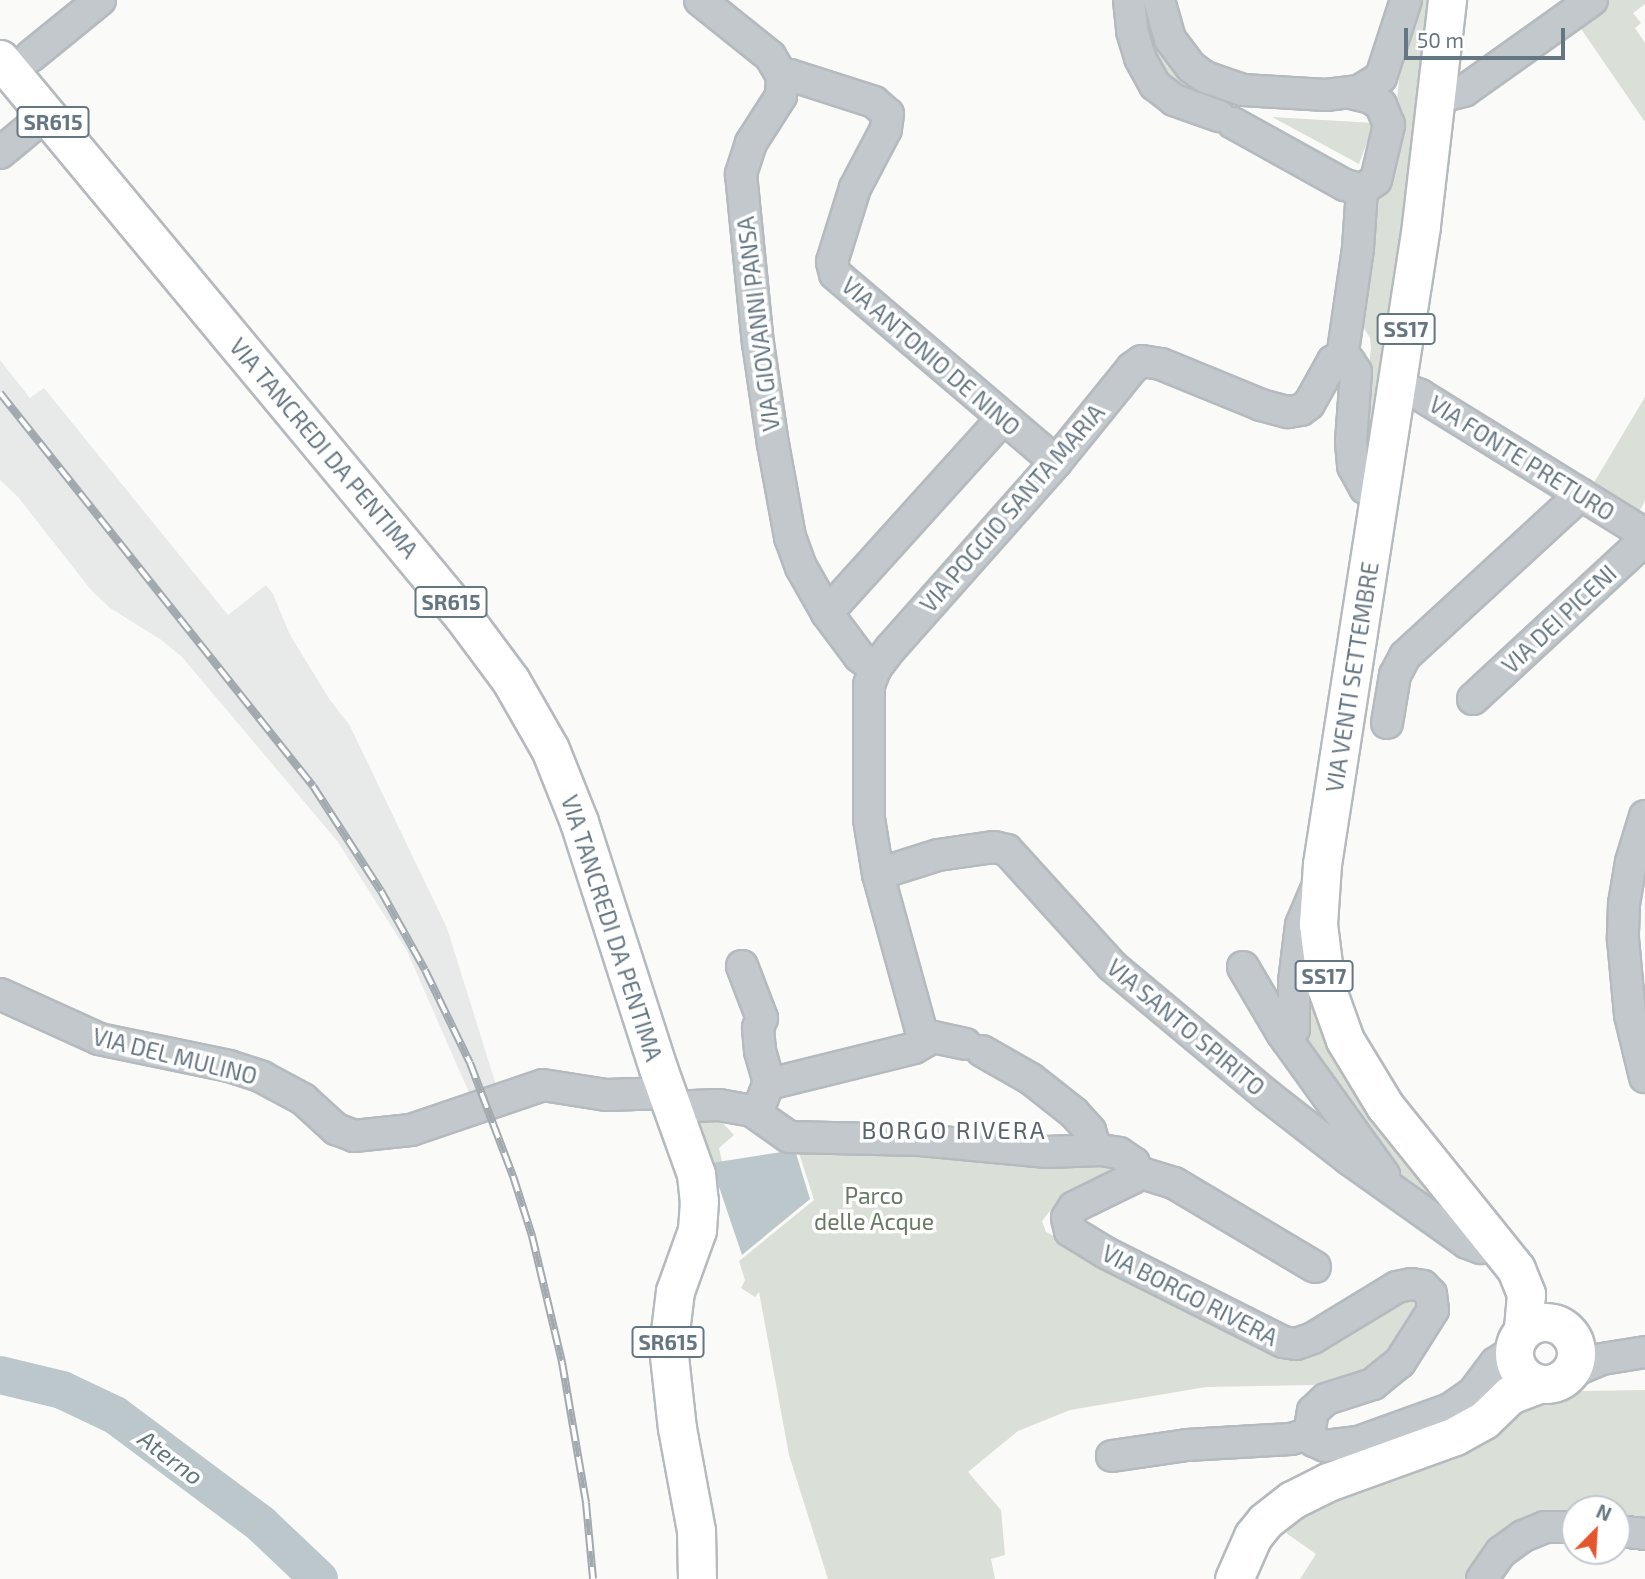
<!DOCTYPE html>
<style>
body{margin:0}
#map{position:relative;width:1645px;height:1579px;overflow:hidden;background:#fafaf8;font-family:"Exo 2",sans-serif}
div>[style]{position:absolute}
[style*='--x']{left:calc(var(--x)*1px);top:calc(var(--y)*1px);width:calc(var(--w)*1px);rotate:calc(var(--a)*1deg)}
.built>*{inset:0;background:#e8e9e9}
.green>*{inset:0;background:#dadfd7}
.water>*{inset:0;background:#bbc7cb}
.river>*{height:38px;margin:-19px;padding:0 19px;transform-origin:19px;border-radius:19px;background:#bbc7cb}
.roads{filter:drop-shadow(2px 0 #b5babe) drop-shadow(-2px 0 #b5babe) drop-shadow(0 2px #b5babe) drop-shadow(0 -2px #b5babe)}
.minor>*{height:30px;margin:-15px;padding:0 15px;transform-origin:15px;border-radius:15px;background:#c3c8cc}
.major>*{height:37px;margin:-18.5px;padding:0 18.5px;transform-origin:18.5px;border-radius:18.5px;background:#fff}
.major>.ring{margin:-18.5px;padding:0;box-sizing:content-box;background:none;border:37px solid #fff;border-radius:50%}
.rail>*{height:8px;margin-top:-4px;transform-origin:0;background:repeating-linear-gradient(90deg,#fff 0 16px,#a2aab0 0 32px);box-sizing:border-box;border-block:2px solid #a2aab0}
span{translate:-50% -50%;white-space:nowrap;text-align:center;line-height:1.15;-webkit-text-stroke:7px #fff;paint-order:stroke}
.shield-label span{padding:2px 5px;background:#fff;border:2px solid;border-radius:5px;-webkit-text-stroke-width:0}
.shield-label{font-size:21px;color:#657683;font-weight:700}
.street-label{font-size:23px;color:#657683}
.park-label{font-size:23px;color:#687a64}
.neighbourhood-label{font-size:24px;color:#57646e;letter-spacing:2px}
.water-label{font-size:24px;color:#60757c;font-style:italic}
.north{position:absolute;left:1561px;top:1495px;width:70px;height:70px;box-sizing:border-box;background:#fff;border:2px solid #c1c8cd;border-radius:50%;rotate:24deg;font-size:19px;font-weight:700;line-height:28px;text-align:center;color:#657683}
.north::after{content:'';display:block;margin:auto;width:24px;height:32px;background:#e4572e;clip-path:polygon(50% 0,100% 100%,50% 72%,0 100%)}
.scale{position:absolute;left:1404px;top:28px;width:161px;height:32px;box-sizing:border-box;border:4px solid #657683;border-top:0;padding-left:9px;font-size:21px;line-height:24px;white-space:nowrap;color:#657683;-webkit-text-stroke:5px #fff;paint-order:stroke}
</style>
<div id="map">
<div class="built">
<i style="clip-path:polygon(0 360px,30px 398px,44px 388px,228px 615px,266px 585px,273px 594px,290px 635px,330px 700px,350px 726px,447px 928px,496px 1085px,470px 1095px,407px 951px,338px 842px,182px 657px,160px 639px,110px 608px,91px 590px,18px 497px,0 480px)"></i>
</div>
<div class="green">
<i style="clip-path:polygon(1137px 0,1156px 0,1212px 94px,1208px 100px,1162px 80px)"></i>
<i style="clip-path:polygon(1415px 0,1435px 0,1416px 176px,1367px 463px,1368px 375px,1371px 348px,1370px 338px,1362px 325px,1378px 198px,1394px 132px,1399px 79px)"></i>
<i style="clip-path:polygon(1608px 0,1645px 0,1645px 4px,1633px 13px,1641px 23px,1635px 28px,1645px 43px,1645px 122px,1577px 23px)"></i>
<i style="clip-path:polygon(1272px 117px,1374px 123px,1359px 164px)"></i>
<i style="clip-path:polygon(1645px 397px,1645px 501px,1635px 519px,1589px 491px)"></i>
<i style="clip-path:polygon(1300px 957px,1326px 1038px,1346px 1078px,1435px 1203px,1400px 1193px,1298px 1031px)"></i>
<i style="clip-path:polygon(690px 1119px,719px 1119px,734px 1135px,719px 1148px,722px 1162px,711px 1163px)"></i>
<i style="clip-path:polygon(798px 1150px,1090px 1160px,1120px 1168px,1050px 1211px,1042px 1221px,1046px 1232px,1119px 1267px,1264px 1348px,1411px 1293px,1421px 1304px,1392px 1348px,1365px 1370px,1351px 1376px,1313px 1385px,1206px 1387px,1070px 1410px,1018px 1431px,968px 1472px,1001px 1510px,1005px 1555px,991px 1559px,995px 1579px,828px 1579px,789px 1455px,759px 1292px,755px 1297px,741px 1288px,745px 1280px,739px 1261px,814px 1200px)"></i>
<i style="clip-path:polygon(1645px 1390px,1645px 1522px,1617px 1519px,1617px 1509px,1575px 1509px,1575px 1516px,1511px 1526px,1489px 1542px,1464px 1579px,1300px 1579px,1316px 1554px,1286px 1533px,1307px 1508px,1530px 1407px,1583px 1391px)"></i>
</div>
<div class="water">
<i style="clip-path:polygon(795px 1150px,810px 1199px,742px 1255px,711px 1163px)"></i>
</div>
<div class="river">
<i style="--x:0;--y:1375;--w:64;--a:13.6"></i>
<i style="--x:62;--y:1390;--w:59;--a:25.3"></i>
<i style="--x:115;--y:1415;--w:182;--a:36.7"></i>
<i style="--x:261;--y:1524;--w:80;--a:43.5"></i>
</div>
<div class="roads">
<div class="minor">
<i style="--x:700;--y:0;--w:90;--a:38.7"></i>
<i style="--x:770;--y:56;--w:23;--a:59"></i>
<i style="--x:782;--y:76;--w:20;--a:93"></i>
<i style="--x:781;--y:96;--w:56;--a:122.6"></i>
<i style="--x:751;--y:143;--w:33;--a:108"></i>
<i style="--x:741;--y:174;--w:170;--a:84.3"></i>
<i style="--x:758;--y:343;--w:102;--a:81.6"></i>
<i style="--x:773;--y:444;--w:95;--a:79.6"></i>
<i style="--x:790;--y:537;--w:32;--a:70"></i>
<i style="--x:801;--y:567;--w:53;--a:60.5"></i>
<i style="--x:827;--y:613;--w:54;--a:53.3"></i>
<i style="--x:859;--y:656;--w:21;--a:39"></i>
<i style="--x:1129;--y:0;--w:31;--a:84"></i>
<i style="--x:1132;--y:31;--w:28;--a:73"></i>
<i style="--x:1140;--y:58;--w:31;--a:61"></i>
<i style="--x:1155;--y:85;--w:24;--a:38"></i>
<i style="--x:1174;--y:100;--w:48;--a:19.6"></i>
<i style="--x:1159;--y:0;--w:41;--a:74.2"></i>
<i style="--x:1170;--y:39;--w:35;--a:53"></i>
<i style="--x:1191;--y:67;--w:17;--a:36"></i>
<i style="--x:1205;--y:77;--w:40;--a:18.9"></i>
<i style="--x:1243;--y:90;--w:83;--a:3.4"></i>
<i style="--x:1326;--y:95;--w:33;--a:-7"></i>
<i style="--x:1359;--y:91;--w:26;--a:-32"></i>
<i style="--x:1381;--y:77;--w:81;--a:-72"></i>
<i style="--x:31;--y:56;--w:89;--a:-39.1"></i>
<i style="--x:782;--y:76;--w:8;--a:-7"></i>
<i style="--x:790;--y:75;--w:88;--a:17.8"></i>
<i style="--x:874;--y:102;--w:18;--a:41"></i>
<i style="--x:888;--y:114;--w:15;--a:98"></i>
<i style="--x:886;--y:129;--w:67;--a:117.7"></i>
<i style="--x:855;--y:188;--w:77;--a:107.3"></i>
<i style="--x:832;--y:262;--w:12;--a:76"></i>
<i style="--x:835;--y:274;--w:290;--a:40.4"></i>
<i style="--x:1436;--y:98;--w:29;--a:-14"></i>
<i style="--x:1464;--y:91;--w:157;--a:-35.4"></i>
<i style="--x:1233;--y:123;--w:128;--a:29"></i>
<i style="--x:1345;--y:185;--w:18;--a:16"></i>
<i style="--x:1362;--y:190;--w:17;--a:-36"></i>
<i style="--x:1376;--y:180;--w:57;--a:-76.7"></i>
<i style="--x:1389;--y:125;--w:22;--a:-112"></i>
<i style="--x:1381;--y:105;--w:12;--a:-145"></i>
<i style="--x:1371;--y:98;--w:21;--a:-166"></i>
<i style="--x:0;--y:153;--w:61;--a:-39.7"></i>
<i style="--x:1342;--y:358;--w:111;--a:-81.7"></i>
<i style="--x:1358;--y:248;--w:58;--a:-86.1"></i>
<i style="--x:1397;--y:386;--w:25;--a:21"></i>
<i style="--x:1420;--y:395;--w:264;--a:31.7"></i>
<i style="--x:827;--y:613;--w:263;--a:-47.9"></i>
<i style="--x:1473;--y:699;--w:234;--a:-42.8"></i>
<i style="--x:1387;--y:723;--w:49;--a:-80.5"></i>
<i style="--x:1395;--y:675;--w:21;--a:-62"></i>
<i style="--x:1405;--y:656;--w:239;--a:-42.6"></i>
<i style="--x:1645;--y:816;--w:48;--a:106.9"></i>
<i style="--x:1631;--y:862;--w:43;--a:99.5"></i>
<i style="--x:1624;--y:904;--w:35;--a:92"></i>
<i style="--x:1623;--y:939;--w:76;--a:84.7"></i>
<i style="--x:1630;--y:1015;--w:64;--a:76.4"></i>
<i style="--x:878;--y:874;--w:63;--a:-17.6"></i>
<i style="--x:938;--y:855;--w:57;--a:-8.1"></i>
<i style="--x:994;--y:847;--w:13;--a:13"></i>
<i style="--x:1007;--y:850;--w:156;--a:47.8"></i>
<i style="--x:1112;--y:966;--w:203;--a:39.8"></i>
<i style="--x:1268;--y:1096;--w:103;--a:37.9"></i>
<i style="--x:1349;--y:1159;--w:145;--a:35.4"></i>
<i style="--x:1467;--y:1243;--w:15;--a:20"></i>
<i style="--x:1481;--y:1248;--w:17;--a:-13"></i>
<i style="--x:742;--y:966;--w:56;--a:69"></i>
<i style="--x:762;--y:1018;--w:11;--a:112"></i>
<i style="--x:758;--y:1028;--w:23;--a:85"></i>
<i style="--x:760;--y:1051;--w:32;--a:74"></i>
<i style="--x:769;--y:1082;--w:22;--a:111"></i>
<i style="--x:1243;--y:967;--w:77;--a:59.4"></i>
<i style="--x:1282;--y:1033;--w:175;--a:54.3"></i>
<i style="--x:0;--y:994;--w:109;--a:24.4"></i>
<i style="--x:99;--y:1039;--w:133;--a:11.7"></i>
<i style="--x:229;--y:1066;--w:35;--a:18"></i>
<i style="--x:262;--y:1077;--w:47;--a:28.2"></i>
<i style="--x:303;--y:1099;--w:45;--a:42.3"></i>
<i style="--x:336;--y:1129;--w:19;--a:21"></i>
<i style="--x:354;--y:1136;--w:57;--a:-6"></i>
<i style="--x:411;--y:1130;--w:139;--a:-18.8"></i>
<i style="--x:543;--y:1085;--w:64;--a:9"></i>
<i style="--x:606;--y:1095;--w:61;--a:-1.9"></i>
<i style="--x:1287;--y:1040;--w:13;--a:-58"></i>
<i style="--x:1294;--y:1029;--w:47;--a:-90"></i>
<i style="--x:1294;--y:982;--w:57;--a:-83"></i>
<i style="--x:1301;--y:925;--w:36;--a:-67"></i>
<i style="--x:924;--y:1041;--w:173;--a:-105.4"></i>
<i style="--x:878;--y:874;--w:56;--a:-99.3"></i>
<i style="--x:869;--y:819;--w:134;--a:-90"></i>
<i style="--x:869;--y:685;--w:17;--a:-69"></i>
<i style="--x:875;--y:669;--w:26;--a:-53"></i>
<i style="--x:891;--y:648;--w:249;--a:-48.4"></i>
<i style="--x:1056;--y:462;--w:121;--a:-51"></i>
<i style="--x:1132;--y:368;--w:12;--a:-35"></i>
<i style="--x:1142;--y:361;--w:19;--a:9"></i>
<i style="--x:1161;--y:364;--w:108;--a:22.3"></i>
<i style="--x:1261;--y:405;--w:28;--a:15"></i>
<i style="--x:1288;--y:412;--w:13;--a:-9"></i>
<i style="--x:1301;--y:410;--w:10;--a:-37"></i>
<i style="--x:1309;--y:404;--w:49;--a:-60.8"></i>
<i style="--x:1333;--y:361;--w:7;--a:-27"></i>
<i style="--x:1339;--y:358;--w:10;--a:17"></i>
<i style="--x:1349;--y:361;--w:13;--a:58"></i>
<i style="--x:1356;--y:372;--w:70;--a:94.1"></i>
<i style="--x:1351;--y:442;--w:24;--a:85"></i>
<i style="--x:1353;--y:466;--w:25;--a:61"></i>
<i style="--x:1365;--y:488;--w:16;--a:22"></i>
<i style="--x:982;--y:1051;--w:56;--a:29.7"></i>
<i style="--x:1031;--y:1079;--w:55;--a:38.3"></i>
<i style="--x:1074;--y:1113;--w:24;--a:48"></i>
<i style="--x:1090;--y:1131;--w:20;--a:72"></i>
<i style="--x:769;--y:1084;--w:149;--a:-13.9"></i>
<i style="--x:914;--y:1048;--w:22;--a:-30"></i>
<i style="--x:933;--y:1037;--w:33;--a:12"></i>
<i style="--x:692;--y:1106;--w:27;--a:-2"></i>
<i style="--x:719;--y:1105;--w:34;--a:10"></i>
<i style="--x:752;--y:1111;--w:45;--a:35.1"></i>
<i style="--x:789;--y:1137;--w:131;--a:1.3"></i>
<i style="--x:920;--y:1140;--w:128;--a:5.4"></i>
<i style="--x:1047;--y:1152;--w:54;--a:-2.1"></i>
<i style="--x:1101;--y:1150;--w:18;--a:9"></i>
<i style="--x:1119;--y:1153;--w:18;--a:34"></i>
<i style="--x:1134;--y:1163;--w:15;--a:94"></i>
<i style="--x:1133;--y:1178;--w:66;--a:153.8"></i>
<i style="--x:1074;--y:1207;--w:13;--a:122"></i>
<i style="--x:1067;--y:1218;--w:13;--a:77"></i>
<i style="--x:1070;--y:1231;--w:42;--a:31.4"></i>
<i style="--x:1106;--y:1253;--w:198;--a:26.7"></i>
<i style="--x:1283;--y:1342;--w:13;--a:9"></i>
<i style="--x:1296;--y:1344;--w:18;--a:-19"></i>
<i style="--x:1313;--y:1338;--w:98;--a:-31.3"></i>
<i style="--x:1397;--y:1287;--w:14;--a:-12"></i>
<i style="--x:1411;--y:1284;--w:12;--a:9"></i>
<i style="--x:1423;--y:1286;--w:11;--a:45"></i>
<i style="--x:1431;--y:1294;--w:16;--a:83"></i>
<i style="--x:1433;--y:1310;--w:62;--a:122.4"></i>
<i style="--x:1400;--y:1362;--w:35;--a:141"></i>
<i style="--x:1373;--y:1384;--w:49;--a:162.3"></i>
<i style="--x:1326;--y:1399;--w:18;--a:137"></i>
<i style="--x:1313;--y:1411;--w:23;--a:100"></i>
<i style="--x:1309;--y:1434;--w:9;--a:54"></i>
<i style="--x:1314;--y:1441;--w:12;--a:24"></i>
<i style="--x:1325;--y:1446;--w:33;--a:-7"></i>
<i style="--x:1358;--y:1442;--w:98;--a:-19.7"></i>
<i style="--x:1450;--y:1409;--w:28;--a:-35"></i>
<i style="--x:1473;--y:1393;--w:38;--a:-53"></i>
<i style="--x:1496;--y:1363;--w:21;--a:-35"></i>
<i style="--x:1135;--y:1171;--w:41;--a:17.1"></i>
<i style="--x:1174;--y:1183;--w:164;--a:30.8"></i>
<i style="--x:1569;--y:1373;--w:36;--a:-23"></i>
<i style="--x:1602;--y:1359;--w:44;--a:-9.2"></i>
<i style="--x:1112;--y:1456;--w:76;--a:-8.3"></i>
<i style="--x:1187;--y:1445;--w:104;--a:-3.3"></i>
<i style="--x:1291;--y:1439;--w:19;--a:-16"></i>
<i style="--x:1617;--y:1531;--w:28;--a:6"></i>
<i style="--x:1482;--y:1579;--w:33;--a:-55"></i>
<i style="--x:1501;--y:1552;--w:27;--a:-36"></i>
<i style="--x:1523;--y:1536;--w:24;--a:-22"></i>
<i style="--x:1545;--y:1527;--w:30;--a:0"></i>
</div>
<div class="major">
<i style="--x:1447;--y:0;--w:227;--a:96.6"></i>
<i style="--x:1421;--y:226;--w:646;--a:98.82"></i>
<i style="--x:1322;--y:864;--w:60;--a:93.8"></i>
<i style="--x:1318;--y:924;--w:64;--a:82.8"></i>
<i style="--x:1326;--y:987;--w:56;--a:70.3"></i>
<i style="--x:1345;--y:1040;--w:77;--a:58.8"></i>
<i style="--x:1385;--y:1106;--w:209;--a:51.2"></i>
<i style="--x:1516;--y:1269;--w:27;--a:68"></i>
<i style="--x:1526;--y:1294;--w:36;--a:95"></i>
<i style="--x:0;--y:59;--w:723;--a:50.28"></i>
<i style="--x:462;--y:615;--w:82;--a:53.4"></i>
<i style="--x:511;--y:681;--w:78;--a:60.2"></i>
<i style="--x:550;--y:749;--w:79;--a:68.3"></i>
<i style="--x:579;--y:822;--w:258;--a:72.2"></i>
<i style="--x:658;--y:1068;--w:113;--a:70.3"></i>
<i style="--x:696;--y:1174;--w:27;--a:84"></i>
<i style="--x:699;--y:1201;--w:29;--a:94"></i>
<i style="--x:697;--y:1230;--w:65;--a:109.8"></i>
<i style="--x:675;--y:1291;--w:56;--a:97.1"></i>
<i style="--x:668;--y:1347;--w:81;--a:83.7"></i>
<i style="--x:677;--y:1428;--w:105;--a:79.5"></i>
<i style="--x:696;--y:1531;--w:48;--a:88.8"></i>
<i class="ring" style="left:1514px;top:1322px;width:25px;height:25px"></i>
<i style="--x:1234;--y:1579;--w:47;--a:-66.2"></i>
<i style="--x:1253;--y:1536;--w:19;--a:-51"></i>
<i style="--x:1265;--y:1521;--w:34;--a:-38"></i>
<i style="--x:1292;--y:1500;--w:40;--a:-26.6"></i>
<i style="--x:1328;--y:1482;--w:135;--a:-19.9"></i>
<i style="--x:1455;--y:1436;--w:33;--a:-29"></i>
<i style="--x:1484;--y:1420;--w:36;--a:-44"></i>
<i style="--x:1510;--y:1395;--w:30;--a:-21"></i>
</div>
</div>
<div class="rail">
<i style="--x:0;--y:393;--w:502;--a:51.46"></i>
<i style="--x:313;--y:786;--w:125;--a:57.1"></i>
<i style="--x:381;--y:891;--w:90;--a:60.9"></i>
<i style="--x:425;--y:970;--w:103;--a:64.2"></i>
<i style="--x:470;--y:1063;--w:121;--a:69.2"></i>
<i style="--x:513;--y:1176;--w:63;--a:72.4"></i>
<i style="--x:532;--y:1236;--w:130;--a:76.6"></i>
<i style="--x:562;--y:1362;--w:143;--a:80.3"></i>
<i style="--x:586;--y:1503;--w:76;--a:84.7"></i>
</div>
<div class="shield-label">
<span style="left:53px;top:122px">SR615</span>
<span style="left:1406px;top:329px">SS17</span>
<span style="left:451px;top:602px">SR615</span>
<span style="left:1324px;top:976px">SS17</span>
<span style="left:668px;top:1342px">SR615</span>
</div>
<div class="street-label">
<span style="left:758px;top:324px;rotate:-97deg">VIA GIOVANNI PANSA</span>
<span style="left:931px;top:356px;rotate:41deg">VIA ANTONIO DE NINO</span>
<span style="left:324px;top:448px;rotate:50deg">VIA TANCREDI DA PENTIMA</span>
<span style="left:1522px;top:458px;rotate:32deg">VIA FONTE PRETURO</span>
<span style="left:1012px;top:508px;rotate:-49deg">VIA POGGIO SANTA MARIA</span>
<span style="left:1559px;top:619px;rotate:-43deg">VIA DEI PICENI</span>
<span style="left:1352px;top:677px;rotate:-81deg">VIA VENTI SETTEMBRE</span>
<span style="left:612px;top:928px;rotate:72deg">VIA TANCREDI DA PENTIMA</span>
<span style="left:1186px;top:1027px;rotate:40deg">VIA SANTO SPIRITO</span>
<span style="left:175px;top:1056px;rotate:14deg">VIA DEL MULINO</span>
<span style="left:1190px;top:1295px;rotate:27deg">VIA BORGO RIVERA</span>
</div>
<div class="park-label">
<span style="left:874px;top:1208px">Parco<br>delle Acque</span>
</div>
<div class="neighbourhood-label">
<span style="left:954px;top:1130px">BORGO RIVERA</span>
</div>
<div class="water-label">
<span style="left:171px;top:1457px;rotate:37deg">Aterno</span>
</div>
<div class="north">N</div>
<div class="scale">50 m</div>
</div>
